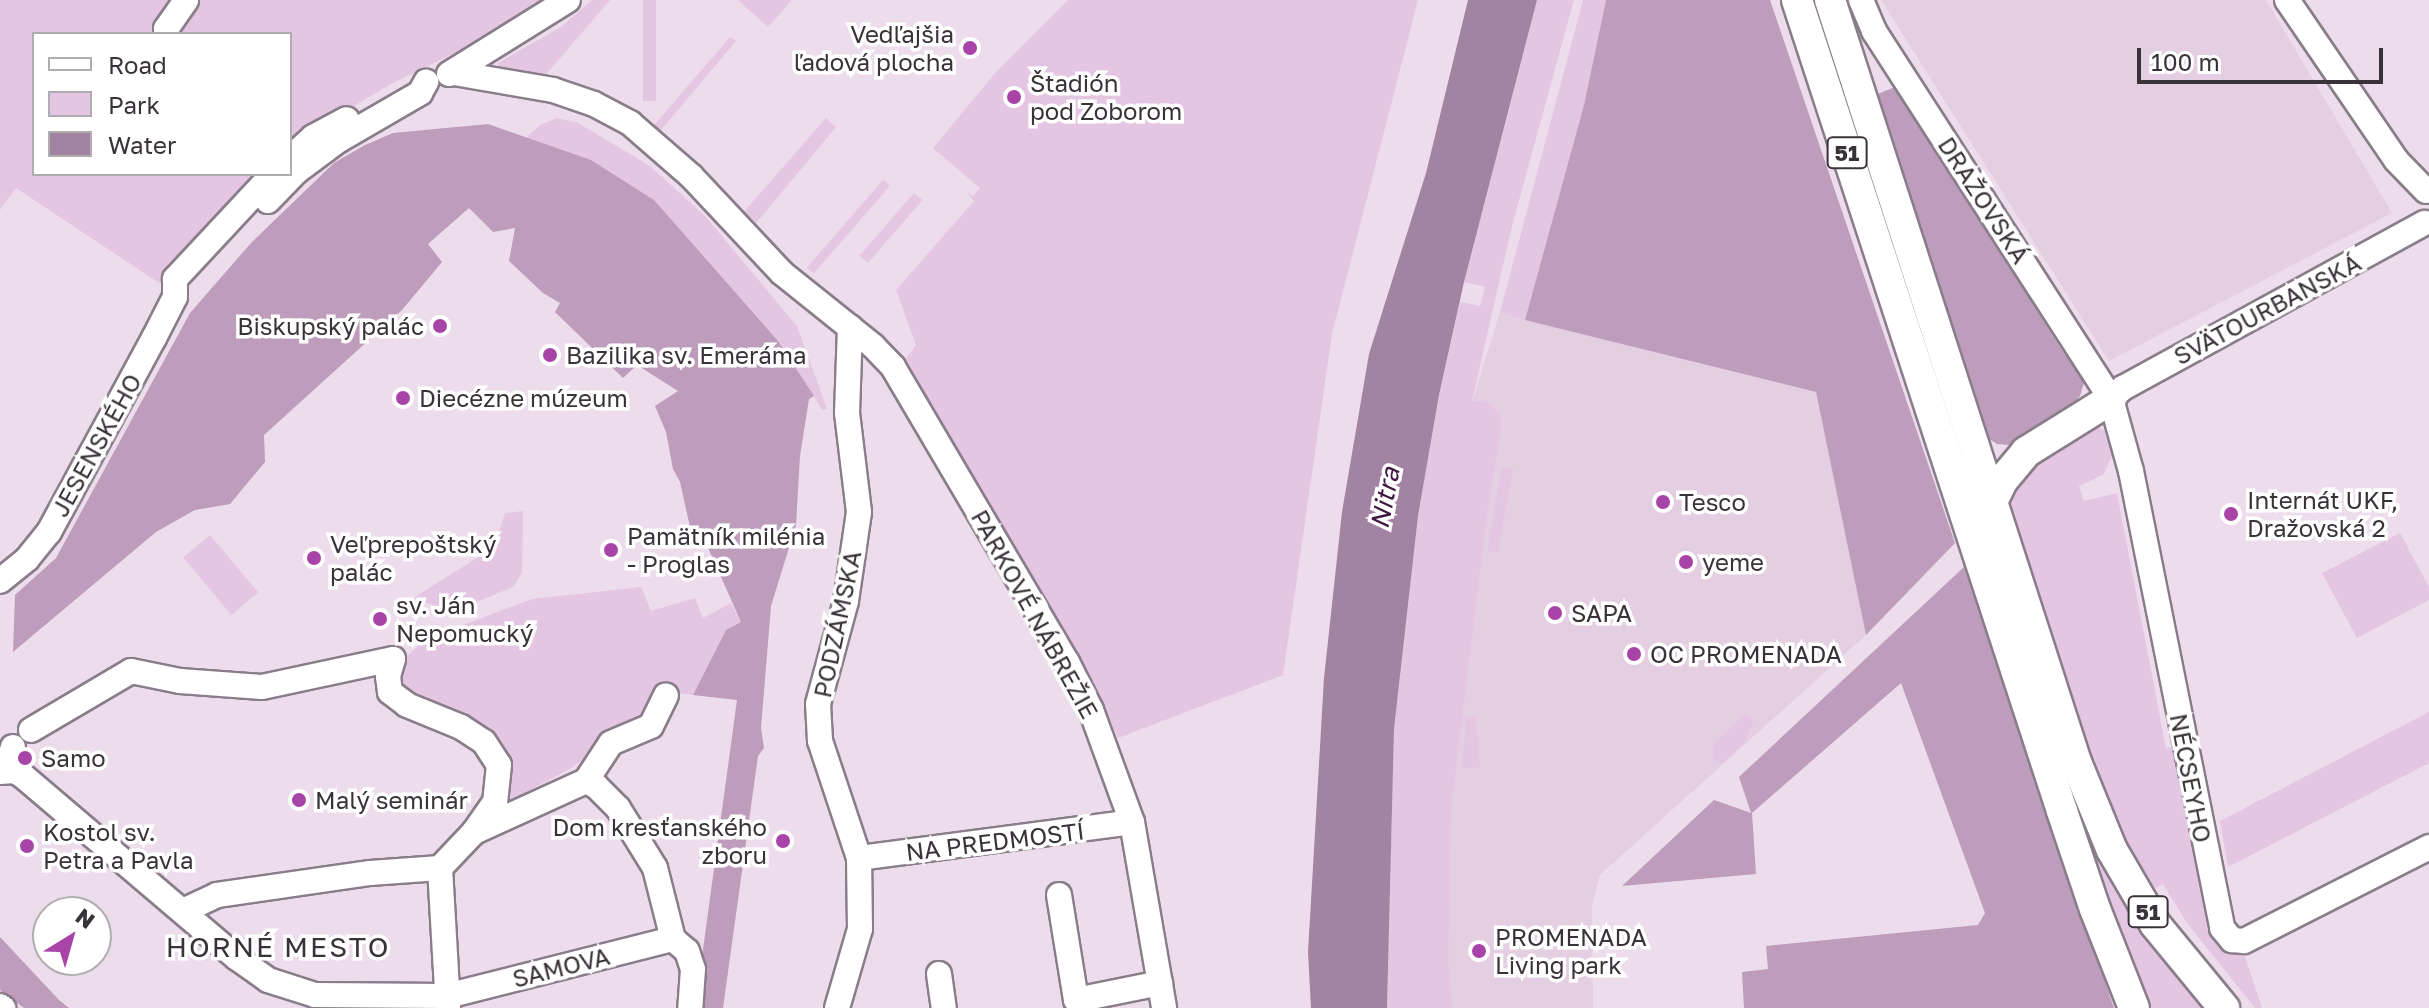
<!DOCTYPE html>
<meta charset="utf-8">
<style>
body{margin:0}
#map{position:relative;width:2429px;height:1008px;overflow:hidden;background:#edddec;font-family:"Golos Text",sans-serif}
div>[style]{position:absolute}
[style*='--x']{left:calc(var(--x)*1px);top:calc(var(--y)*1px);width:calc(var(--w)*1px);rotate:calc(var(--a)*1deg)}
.built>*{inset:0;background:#e4cee2}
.green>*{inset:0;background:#e4c6e2;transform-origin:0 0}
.forest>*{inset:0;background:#bd9cbc}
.water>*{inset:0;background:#a383a2}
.roads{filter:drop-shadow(2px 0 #8a7d8a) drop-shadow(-2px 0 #8a7d8a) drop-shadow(0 2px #8a7d8a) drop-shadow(0 -2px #8a7d8a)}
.minor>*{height:24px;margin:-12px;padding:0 12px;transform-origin:12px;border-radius:12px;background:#fff}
.major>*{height:30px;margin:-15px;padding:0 15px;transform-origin:15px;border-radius:15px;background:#fff}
.dots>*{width:22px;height:22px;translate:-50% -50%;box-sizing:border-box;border:4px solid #fff;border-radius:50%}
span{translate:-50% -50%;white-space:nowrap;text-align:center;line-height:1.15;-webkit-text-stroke:7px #fff;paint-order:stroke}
.shield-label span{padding:2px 6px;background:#fff;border:2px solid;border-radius:6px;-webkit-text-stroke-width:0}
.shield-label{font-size:22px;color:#393339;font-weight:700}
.poi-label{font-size:24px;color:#393339}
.right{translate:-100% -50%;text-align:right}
.left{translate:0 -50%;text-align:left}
.street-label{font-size:24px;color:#393339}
.water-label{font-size:26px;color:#401740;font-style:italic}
.quarter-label{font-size:28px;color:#393339;letter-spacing:2px}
.legend{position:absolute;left:32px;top:32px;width:260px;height:144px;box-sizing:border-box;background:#fff;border:2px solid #b0adb0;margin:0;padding:10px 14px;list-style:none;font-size:24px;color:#393339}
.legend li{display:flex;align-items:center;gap:16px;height:40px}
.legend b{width:40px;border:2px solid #b0adb0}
.north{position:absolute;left:32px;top:896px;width:80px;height:80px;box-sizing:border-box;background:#fff;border:2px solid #b0adb0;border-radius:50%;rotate:37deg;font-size:22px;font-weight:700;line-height:32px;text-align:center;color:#393339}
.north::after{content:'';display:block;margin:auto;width:28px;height:36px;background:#a843a8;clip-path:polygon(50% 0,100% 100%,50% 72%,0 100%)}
.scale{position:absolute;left:2137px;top:48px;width:246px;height:36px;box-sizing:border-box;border:4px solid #393339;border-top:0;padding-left:10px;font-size:24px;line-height:28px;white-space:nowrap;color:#393339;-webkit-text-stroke:6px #fff;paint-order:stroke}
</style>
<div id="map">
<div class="built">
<i style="clip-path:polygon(1881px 0,2266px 0,2392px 213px,2109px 361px)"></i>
<i style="clip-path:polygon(1500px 312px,1816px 392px,1866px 635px,1600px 875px,1592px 905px,1593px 1008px,1422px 1008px,1472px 402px)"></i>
</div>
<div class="green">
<i style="clip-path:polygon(0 0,547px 0,481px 40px,391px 84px,290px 144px,290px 34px,34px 34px,34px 174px,259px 174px,159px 283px,16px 188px,0 210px)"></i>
<i style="clip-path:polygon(592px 0,610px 0,542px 79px,498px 68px,498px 63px,561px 27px)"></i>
<i style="left:643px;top:0;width:13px;height:101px"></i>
<i style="clip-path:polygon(738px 0,792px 0,768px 27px)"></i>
<i style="clip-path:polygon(1068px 0,1418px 0,1332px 334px,1283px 675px,1118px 738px,1089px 673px,904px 361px,916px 345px,896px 290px,974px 201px,966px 191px,973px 196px,980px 188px,933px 148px,996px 72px)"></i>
<i style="clip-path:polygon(1537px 0,1574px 0,1512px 226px,1472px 401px,1485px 401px,1499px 412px,1502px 422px,1487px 513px,1451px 809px,1448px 962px,1452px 1008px,1387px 1008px,1394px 729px,1418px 516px,1439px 395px,1460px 302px,1480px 306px,1485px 287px,1464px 282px)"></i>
<i style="clip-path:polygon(1583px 0,1606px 0,1584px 105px,1525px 320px,1500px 312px)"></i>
<i style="clip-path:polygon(730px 37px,736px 41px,656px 136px,649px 131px)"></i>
<i style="clip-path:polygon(557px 118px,578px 123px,650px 166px,705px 216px,797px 326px,827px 409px,822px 410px,814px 396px,527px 137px,540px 125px)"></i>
<i style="clip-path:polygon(826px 118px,836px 127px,753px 227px,742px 214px)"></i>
<i style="left:883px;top:180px;width:9px;height:116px;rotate:41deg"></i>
<i style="left:914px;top:193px;width:11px;height:83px;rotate:41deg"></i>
<i style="clip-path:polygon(2096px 427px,2107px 431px,2114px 451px,2104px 474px,2079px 486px,2084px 501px,2117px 493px,2166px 748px,2178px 746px,2205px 901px,2243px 951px,2262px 1008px,2255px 1008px,2187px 923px,2163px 884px,2155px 888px,2108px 812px,2072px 707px,2008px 495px,2009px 484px,2079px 433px)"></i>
<i style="left:1502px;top:467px;width:11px;height:85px;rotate:10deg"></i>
<i style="clip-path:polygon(523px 511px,522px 573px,513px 587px,455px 611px,412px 599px,494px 547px,505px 513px)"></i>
<i style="clip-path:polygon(2400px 533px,2429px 587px,2429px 600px,2357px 638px,2322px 573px)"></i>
<i style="left:210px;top:535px;width:75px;height:35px;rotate:50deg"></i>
<i style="clip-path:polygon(641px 587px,651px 611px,695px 598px,703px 618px,731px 603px,741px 622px,726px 630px,693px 695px,664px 691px,646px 723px,608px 741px,573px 767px,508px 802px,511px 786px,503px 746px,469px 717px,415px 699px,396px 684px,402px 661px,424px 640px,532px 599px)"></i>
<i style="clip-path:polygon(2429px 712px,2429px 763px,2228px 867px,2220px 821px)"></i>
<i style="clip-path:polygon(1746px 713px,1752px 717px,1753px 724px,1744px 743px,1723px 763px,1713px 759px,1714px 743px)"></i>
<i style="clip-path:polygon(1466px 717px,1476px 717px,1480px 768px,1462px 768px)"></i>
<i style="clip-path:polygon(2078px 799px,2209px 1008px,2145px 1008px,2071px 800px)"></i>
</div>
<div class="forest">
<i style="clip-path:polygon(1606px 0,1770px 0,1955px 543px,1866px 635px,1816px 392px,1525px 320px,1584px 105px)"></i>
<i style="clip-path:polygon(1895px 87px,2065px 355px,2072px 352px,2085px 379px,2080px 396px,2066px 414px,2010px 445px,1997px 444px,1989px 439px,1974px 413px,1873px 96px)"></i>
<i style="clip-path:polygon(488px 124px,591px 160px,654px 200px,778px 341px,814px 396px,809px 399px,800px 456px,796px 525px,771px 606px,761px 728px,764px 748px,758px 756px,723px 1008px,695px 1008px,737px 700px,693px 695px,726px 630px,741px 622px,701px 532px,690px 527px,680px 482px,673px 469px,666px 432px,655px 406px,678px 391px,637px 365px,623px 378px,555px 312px,560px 303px,543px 293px,509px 261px,515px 228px,493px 232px,469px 208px,428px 244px,442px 262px,402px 310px,264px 435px,265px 462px,230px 504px,195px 510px,156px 532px,13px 652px,15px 595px,56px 558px,190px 313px,251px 243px,334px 163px,365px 145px,393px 133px)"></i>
<i style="clip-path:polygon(1964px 567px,2114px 1008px,1744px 1008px,1742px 972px,1768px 969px,1766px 946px,1978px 925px,1985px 913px,1901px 683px,1752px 813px,1756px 874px,1622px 886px,1714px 800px,1751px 813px,1739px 777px)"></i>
<i style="clip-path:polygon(0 937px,59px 1000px,69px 1008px,24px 1008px,0 990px)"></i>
</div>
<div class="water">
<i style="clip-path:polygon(1468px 0,1537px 0,1464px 282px,1439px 395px,1418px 516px,1394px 729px,1387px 1008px,1311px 1008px,1308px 952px,1324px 678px,1342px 512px,1369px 354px,1426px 173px)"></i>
</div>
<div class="roads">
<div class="minor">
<i style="--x:1861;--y:0;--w:34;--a:67"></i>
<i style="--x:1874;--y:31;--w:438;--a:57.2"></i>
<i style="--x:2111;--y:399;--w:75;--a:74.5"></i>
<i style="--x:2131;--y:471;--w:466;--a:78.7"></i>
<i style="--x:2222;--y:928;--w:16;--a:50"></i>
<i style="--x:2232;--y:940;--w:12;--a:5"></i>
<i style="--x:2244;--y:941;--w:208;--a:-26.9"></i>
<i style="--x:2287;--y:0;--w:194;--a:55.7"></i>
<i style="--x:2396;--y:160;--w:43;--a:45.9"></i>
<i style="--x:166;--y:34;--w:5;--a:-90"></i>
<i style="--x:166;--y:29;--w:35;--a:-55"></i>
<i style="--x:454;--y:73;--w:100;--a:9.7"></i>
<i style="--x:553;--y:90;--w:43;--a:18.9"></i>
<i style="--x:594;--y:104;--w:41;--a:27.8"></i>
<i style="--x:630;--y:123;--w:81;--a:41"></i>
<i style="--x:691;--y:176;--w:133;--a:46.8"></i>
<i style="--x:782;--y:273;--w:117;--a:38.7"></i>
<i style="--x:873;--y:346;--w:29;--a:46"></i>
<i style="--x:893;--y:367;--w:342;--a:59.5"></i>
<i style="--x:1067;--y:662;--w:54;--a:63.4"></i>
<i style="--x:1091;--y:710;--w:119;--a:69.9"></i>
<i style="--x:1132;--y:822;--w:189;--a:80.2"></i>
<i style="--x:449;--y:74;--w:140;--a:-31.9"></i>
<i style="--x:290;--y:158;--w:31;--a:-42"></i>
<i style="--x:313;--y:137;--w:38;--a:-28"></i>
<i style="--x:268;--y:201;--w:40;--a:-46"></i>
<i style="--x:296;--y:172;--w:54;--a:-36.7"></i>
<i style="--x:339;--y:140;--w:94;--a:-30.1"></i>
<i style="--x:420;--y:93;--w:13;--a:-61"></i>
<i style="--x:2111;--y:399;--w:16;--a:-43"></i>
<i style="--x:2123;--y:388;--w:344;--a:-28.7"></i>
<i style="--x:0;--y:581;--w:35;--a:-39"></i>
<i style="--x:27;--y:559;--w:35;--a:-51"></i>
<i style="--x:49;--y:532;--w:221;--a:-61.6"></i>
<i style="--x:154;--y:338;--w:46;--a:-62.9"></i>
<i style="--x:175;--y:297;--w:18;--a:-90"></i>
<i style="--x:175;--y:279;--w:144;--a:-47"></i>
<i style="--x:31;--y:730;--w:116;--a:-30.5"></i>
<i style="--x:131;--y:671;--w:50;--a:11.5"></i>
<i style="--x:180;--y:681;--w:82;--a:4.2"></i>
<i style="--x:262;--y:687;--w:134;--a:-12.1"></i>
<i style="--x:393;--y:659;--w:18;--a:106"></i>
<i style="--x:388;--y:676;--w:16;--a:83"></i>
<i style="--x:390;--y:692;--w:21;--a:37"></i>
<i style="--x:407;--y:705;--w:58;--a:22.2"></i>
<i style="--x:461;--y:727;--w:27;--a:33"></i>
<i style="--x:484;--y:742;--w:27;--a:57"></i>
<i style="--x:499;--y:765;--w:37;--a:96"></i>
<i style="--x:495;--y:802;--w:37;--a:125"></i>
<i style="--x:474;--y:832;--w:50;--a:133.4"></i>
<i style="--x:6;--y:771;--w:25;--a:-74"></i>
<i style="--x:0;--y:772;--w:15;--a:-4"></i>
<i style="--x:15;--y:771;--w:9;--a:32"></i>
<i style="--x:23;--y:776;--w:281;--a:40.4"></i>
<i style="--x:237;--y:958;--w:38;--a:35"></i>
<i style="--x:268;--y:980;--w:49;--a:17.7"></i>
<i style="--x:315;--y:995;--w:132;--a:0.4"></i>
<i style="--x:447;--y:996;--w:233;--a:-14.2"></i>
<i style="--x:586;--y:781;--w:45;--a:-56.7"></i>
<i style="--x:611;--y:743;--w:43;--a:-23"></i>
<i style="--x:651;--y:726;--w:34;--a:-64"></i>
<i style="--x:474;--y:832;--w:123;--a:-24.5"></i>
<i style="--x:586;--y:781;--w:11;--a:27"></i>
<i style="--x:596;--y:786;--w:31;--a:45"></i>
<i style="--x:618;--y:808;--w:70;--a:58.3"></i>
<i style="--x:655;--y:868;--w:73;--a:75.8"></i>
<i style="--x:859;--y:858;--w:275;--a:-7.5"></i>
<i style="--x:440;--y:868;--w:140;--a:86.7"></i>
<i style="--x:1059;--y:895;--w:106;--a:80.8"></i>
<i style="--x:1076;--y:1000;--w:86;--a:-11.4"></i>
<i style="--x:183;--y:911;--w:38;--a:-25"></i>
<i style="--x:217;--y:895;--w:155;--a:-8.2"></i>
<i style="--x:370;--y:873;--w:70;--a:-4.1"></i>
<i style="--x:673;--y:939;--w:18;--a:41"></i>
<i style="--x:687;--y:951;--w:19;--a:72"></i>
<i style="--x:693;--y:969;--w:39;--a:94"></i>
<i style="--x:939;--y:974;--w:34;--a:82"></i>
<i style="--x:0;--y:1006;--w:4;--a:34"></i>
<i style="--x:837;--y:1008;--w:82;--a:-73.8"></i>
<i style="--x:860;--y:929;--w:71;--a:-90.8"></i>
<i style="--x:859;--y:858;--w:123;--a:-108.4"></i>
<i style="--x:820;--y:741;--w:37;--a:-93"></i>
<i style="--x:818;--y:704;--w:107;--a:-74.8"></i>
<i style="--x:846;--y:601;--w:90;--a:-81.7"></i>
<i style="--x:859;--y:512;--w:100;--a:-96.9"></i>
<i style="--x:847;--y:413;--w:86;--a:-88"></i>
</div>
<div class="major">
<i style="--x:1797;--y:0;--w:853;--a:71.9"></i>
<i style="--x:2062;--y:811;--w:103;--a:71.4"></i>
<i style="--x:2095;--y:909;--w:106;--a:68.5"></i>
<i style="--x:1830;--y:0;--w:801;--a:72.11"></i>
<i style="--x:2076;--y:762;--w:95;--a:67.8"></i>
<i style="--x:2112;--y:850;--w:86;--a:59.8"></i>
<i style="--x:2155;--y:924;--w:109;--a:50.6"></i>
<i style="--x:1991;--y:504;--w:25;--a:-64"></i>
<i style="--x:2002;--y:481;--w:38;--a:-50"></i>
<i style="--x:2026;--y:452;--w:100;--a:-31.9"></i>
</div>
</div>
<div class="dots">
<i style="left:970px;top:48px;background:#a843a8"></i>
<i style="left:1014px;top:97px;background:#a843a8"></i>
<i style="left:440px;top:326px;background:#a843a8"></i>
<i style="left:550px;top:355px;background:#a843a8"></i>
<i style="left:403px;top:398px;background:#a843a8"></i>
<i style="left:1663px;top:502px;background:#a843a8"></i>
<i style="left:2231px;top:514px;background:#a843a8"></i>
<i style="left:611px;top:550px;background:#a843a8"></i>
<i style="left:314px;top:558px;background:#a843a8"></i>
<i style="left:1686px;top:562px;background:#a843a8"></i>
<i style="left:1555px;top:613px;background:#a843a8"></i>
<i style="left:380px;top:619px;background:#a843a8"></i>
<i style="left:1634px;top:654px;background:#a843a8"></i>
<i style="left:25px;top:758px;background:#a843a8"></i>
<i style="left:299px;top:800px;background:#a843a8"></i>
<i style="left:783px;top:841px;background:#a843a8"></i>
<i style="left:27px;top:846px;background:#a843a8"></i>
<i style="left:1479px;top:951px;background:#a843a8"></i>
</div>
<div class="shield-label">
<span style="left:1847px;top:153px">51</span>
<span style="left:2148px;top:912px">51</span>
</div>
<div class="poi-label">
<span class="right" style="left:954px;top:48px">Vedľajšia<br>ľadová plocha</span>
<span class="left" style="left:1030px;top:97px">Štadión<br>pod Zoborom</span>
<span class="right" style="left:424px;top:326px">Biskupský palác</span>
<span class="left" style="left:566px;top:355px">Bazilika sv. Emeráma</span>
<span class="left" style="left:419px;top:398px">Diecézne múzeum</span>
<span class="left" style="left:2247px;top:514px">Internát UKF,<br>Dražovská 2</span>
<span class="left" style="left:1679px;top:502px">Tesco</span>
<span class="left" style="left:627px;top:550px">Pamätník milénia<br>- Proglas</span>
<span class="left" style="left:330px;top:558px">Veľprepoštský<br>palác</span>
<span class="left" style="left:1702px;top:562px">yeme</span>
<span class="left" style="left:396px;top:619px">sv. Ján<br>Nepomucký</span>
<span class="left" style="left:1571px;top:613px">SAPA</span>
<span class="left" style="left:1650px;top:654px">OC PROMENADA</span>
<span class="left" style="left:41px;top:758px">Samo</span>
<span class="left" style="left:315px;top:800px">Malý seminár</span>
<span class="right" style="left:767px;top:841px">Dom kresťanského<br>zboru</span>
<span class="left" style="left:43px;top:846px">Kostol sv.<br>Petra a Pavla</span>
<span class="left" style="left:1495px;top:951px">PROMENADA<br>Living park</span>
</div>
<div class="street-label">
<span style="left:1984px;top:200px;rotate:57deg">DRAŽOVSKÁ</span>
<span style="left:2267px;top:309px;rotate:-28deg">SVÄTOURBANSKÁ</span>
<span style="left:96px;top:445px;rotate:-61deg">JESENSKÉHO</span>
<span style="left:1035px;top:614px;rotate:61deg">PARKOVÉ NÁBREŽIE</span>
<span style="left:837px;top:624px;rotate:-78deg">PODZÁMSKA</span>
<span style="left:2191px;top:778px;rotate:79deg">NÉCSEYHO</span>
<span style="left:995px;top:841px;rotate:-7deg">NA PREDMOSTÍ</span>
<span style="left:561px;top:967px;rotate:-14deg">SAMOVA</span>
</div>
<div class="water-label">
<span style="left:1385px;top:498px;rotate:-79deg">Nitra</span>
</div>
<div class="quarter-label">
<span style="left:278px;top:947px">HORNÉ MESTO</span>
</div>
<ul class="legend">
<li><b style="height:10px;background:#fff"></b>Road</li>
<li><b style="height:22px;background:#e4c6e2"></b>Park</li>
<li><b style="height:22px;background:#a383a2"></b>Water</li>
</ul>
<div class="north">N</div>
<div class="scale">100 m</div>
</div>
